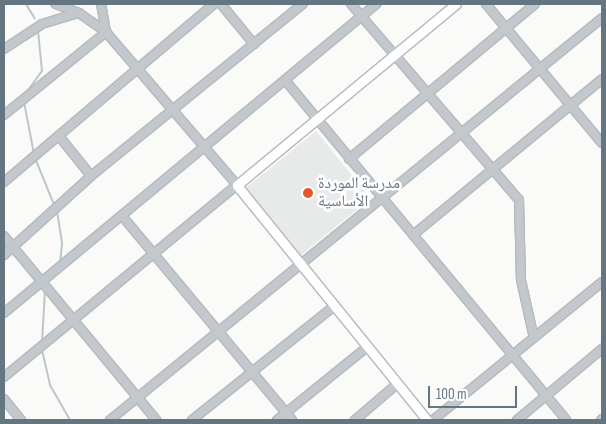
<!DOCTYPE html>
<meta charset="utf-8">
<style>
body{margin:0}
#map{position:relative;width:606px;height:424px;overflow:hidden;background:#fafaf8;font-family:"Sofia Sans Condensed","Noto Naskh Arabic",sans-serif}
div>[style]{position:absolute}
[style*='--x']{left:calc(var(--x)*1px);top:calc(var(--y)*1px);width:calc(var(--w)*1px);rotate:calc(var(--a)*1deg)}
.built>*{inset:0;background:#e8e9e9;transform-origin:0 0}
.stream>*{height:2px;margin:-1px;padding:0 1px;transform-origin:1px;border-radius:1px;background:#bbc7cb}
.roads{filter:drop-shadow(1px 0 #b5babe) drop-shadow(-1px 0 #b5babe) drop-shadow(0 1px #b5babe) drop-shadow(0 -1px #b5babe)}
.minor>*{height:8px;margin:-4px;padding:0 4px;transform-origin:4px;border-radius:4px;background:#c3c8cc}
.major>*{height:9px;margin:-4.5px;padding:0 4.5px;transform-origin:4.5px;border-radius:4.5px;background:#fff}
.dots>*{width:14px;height:14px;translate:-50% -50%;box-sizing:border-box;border:2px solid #fff;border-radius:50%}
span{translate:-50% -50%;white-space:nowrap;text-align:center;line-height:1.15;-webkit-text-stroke:5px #fff;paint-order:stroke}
.poi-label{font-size:16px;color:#657683}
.left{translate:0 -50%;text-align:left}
.frame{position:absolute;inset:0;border:5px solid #657683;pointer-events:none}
.scale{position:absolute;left:428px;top:386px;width:89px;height:22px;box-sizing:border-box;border:2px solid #657683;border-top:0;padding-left:6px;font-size:15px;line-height:18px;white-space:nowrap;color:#657683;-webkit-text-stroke:4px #fff;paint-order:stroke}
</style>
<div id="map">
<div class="built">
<i style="left:316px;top:131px;width:87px;height:92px;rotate:51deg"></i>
</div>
<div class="stream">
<i style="--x:26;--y:4;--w:17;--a:59"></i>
<i style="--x:26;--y:93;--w:27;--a:-54"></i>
<i style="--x:42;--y:71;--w:40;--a:-95.7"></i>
<i style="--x:24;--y:102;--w:53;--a:79.1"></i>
<i style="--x:35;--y:158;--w:53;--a:67.8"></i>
<i style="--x:57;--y:211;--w:33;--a:81"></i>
<i style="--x:62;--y:244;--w:18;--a:96"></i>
<i style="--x:42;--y:343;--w:53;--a:-86.8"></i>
<i style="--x:42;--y:350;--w:36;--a:77"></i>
<i style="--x:50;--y:385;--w:40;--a:60.3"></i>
</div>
<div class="roads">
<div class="minor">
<i style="--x:221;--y:4;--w:52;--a:50.5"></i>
<i style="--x:351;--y:4;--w:258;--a:49.4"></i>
<i style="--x:519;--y:200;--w:80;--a:88.6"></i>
<i style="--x:521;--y:280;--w:59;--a:77.4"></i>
<i style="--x:486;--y:4;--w:181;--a:50.2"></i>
<i style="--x:4;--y:49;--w:45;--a:-33.3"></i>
<i style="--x:42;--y:24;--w:37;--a:-17"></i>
<i style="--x:285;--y:80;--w:441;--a:50.4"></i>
<i style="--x:4;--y:115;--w:132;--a:-39.1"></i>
<i style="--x:106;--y:32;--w:28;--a:-100"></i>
<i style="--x:59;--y:136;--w:51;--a:51.3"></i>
<i style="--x:349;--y:159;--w:242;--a:-39.8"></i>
<i style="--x:4;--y:182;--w:275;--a:-40.3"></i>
<i style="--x:123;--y:217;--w:264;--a:50.2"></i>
<i style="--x:413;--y:235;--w:245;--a:-39.5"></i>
<i style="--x:4;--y:236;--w:239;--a:50.4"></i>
<i style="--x:4;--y:255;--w:118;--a:-42.2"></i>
<i style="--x:91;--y:176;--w:273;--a:-39.1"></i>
<i style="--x:4;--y:313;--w:484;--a:-39.7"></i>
<i style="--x:4;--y:377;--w:302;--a:-39.5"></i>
<i style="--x:237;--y:185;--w:201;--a:-130.6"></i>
<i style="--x:106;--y:32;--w:33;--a:-145"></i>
<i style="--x:79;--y:13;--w:25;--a:-159"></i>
<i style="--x:4;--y:399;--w:27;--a:51"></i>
<i style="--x:110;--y:420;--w:635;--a:-39.25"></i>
<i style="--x:192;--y:420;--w:181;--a:-38.7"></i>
<i style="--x:277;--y:420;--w:116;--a:-39"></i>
<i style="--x:355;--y:420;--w:55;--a:-40.6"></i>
<i style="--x:433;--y:420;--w:218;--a:-39.2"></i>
<i style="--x:517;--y:420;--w:111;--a:-39.9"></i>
<i style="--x:601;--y:420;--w:1;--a:-45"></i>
</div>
<div class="major">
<i style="--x:427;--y:420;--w:302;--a:-129"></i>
<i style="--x:237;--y:185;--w:284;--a:-39.6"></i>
</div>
</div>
<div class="dots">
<i style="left:308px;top:193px;background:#e4572e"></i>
</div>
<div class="poi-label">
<span class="left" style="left:318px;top:193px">مدرسة الموردة<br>الأساسية</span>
</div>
<div class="frame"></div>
<div class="scale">100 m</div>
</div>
